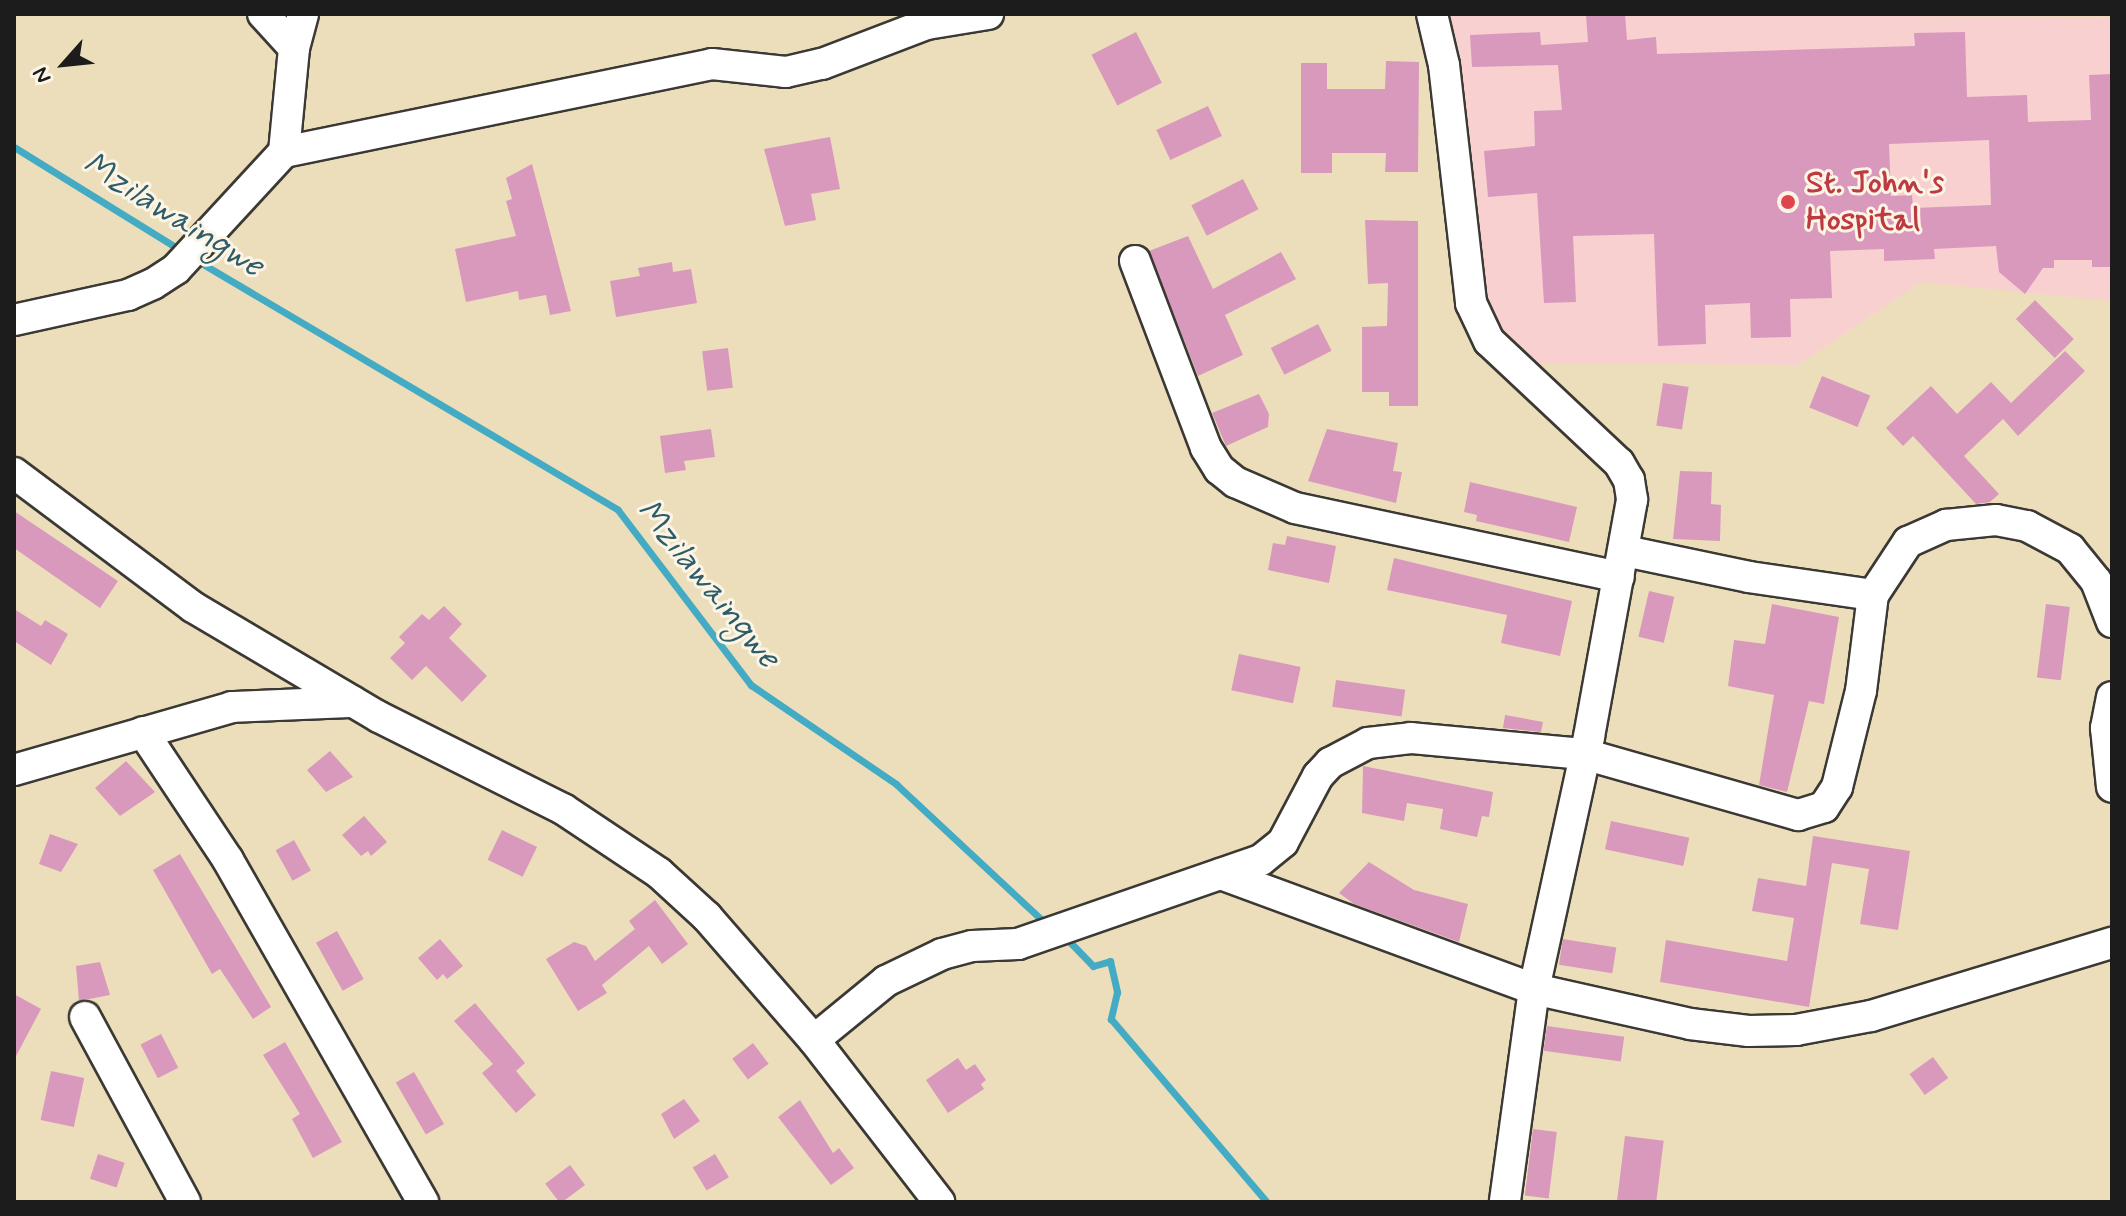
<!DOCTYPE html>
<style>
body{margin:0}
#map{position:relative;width:2126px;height:1216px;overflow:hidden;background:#eddebb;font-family:Mynerve,sans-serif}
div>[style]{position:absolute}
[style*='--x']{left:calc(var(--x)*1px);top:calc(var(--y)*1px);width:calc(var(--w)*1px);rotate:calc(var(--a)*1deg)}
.built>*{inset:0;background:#f7d0cf}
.stream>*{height:7px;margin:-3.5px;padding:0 3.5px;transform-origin:3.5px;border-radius:3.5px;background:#44abc4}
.building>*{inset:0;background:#d999bd;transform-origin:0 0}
.roads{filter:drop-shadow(2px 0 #3b3934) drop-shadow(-2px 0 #3b3934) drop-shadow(0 2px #3b3934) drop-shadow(0 -2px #3b3934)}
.minor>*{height:30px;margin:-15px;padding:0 15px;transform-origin:15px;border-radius:15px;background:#fff}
.dots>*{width:22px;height:22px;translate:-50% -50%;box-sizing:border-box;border:4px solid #fcf5e5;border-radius:50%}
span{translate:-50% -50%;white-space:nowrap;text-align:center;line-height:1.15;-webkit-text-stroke:6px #fcf5e5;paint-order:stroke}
.health-label{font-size:32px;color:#be3a42;font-weight:700}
.left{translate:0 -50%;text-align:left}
.water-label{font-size:34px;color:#2e5c68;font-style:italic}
.frame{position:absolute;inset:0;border:16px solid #1c1c1c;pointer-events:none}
.north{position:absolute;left:24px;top:24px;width:80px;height:80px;-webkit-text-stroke:6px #fcf5e5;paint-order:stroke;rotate:243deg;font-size:22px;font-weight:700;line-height:32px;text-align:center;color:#1c1c1c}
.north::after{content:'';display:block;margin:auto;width:28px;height:36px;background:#1c1c1c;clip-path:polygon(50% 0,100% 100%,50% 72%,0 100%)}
</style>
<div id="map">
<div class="built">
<i style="clip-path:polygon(1440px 14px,2112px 17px,2112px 301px,1921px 282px,1798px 365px,1517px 363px,1472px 294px)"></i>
</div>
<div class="stream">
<i style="--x:14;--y:147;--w:198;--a:31.8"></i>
<i style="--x:196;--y:260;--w:490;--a:30.6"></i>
<i style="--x:618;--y:510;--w:220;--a:52.8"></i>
<i style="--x:751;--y:685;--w:176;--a:34.3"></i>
<i style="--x:896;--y:784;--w:205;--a:43"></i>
<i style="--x:1066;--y:938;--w:39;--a:46"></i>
<i style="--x:1093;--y:966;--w:18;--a:-16"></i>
<i style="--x:1110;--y:961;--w:32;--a:77"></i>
<i style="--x:1117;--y:992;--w:28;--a:103"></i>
<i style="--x:1111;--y:1019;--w:240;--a:49.6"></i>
</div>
<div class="building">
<i style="clip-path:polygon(evenodd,1625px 14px,1627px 40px,1656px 37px,1657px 54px,1915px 46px,1914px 33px,1965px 32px,1967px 97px,2027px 95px,2028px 122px,2091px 120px,2089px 75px,2112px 74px,2112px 267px,2092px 267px,2092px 260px,2054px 260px,2054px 268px,2043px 268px,2025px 294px,1999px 272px,1996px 246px,1934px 249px,1935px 259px,1884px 261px,1884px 249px,1830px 251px,1832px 298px,1790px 299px,1791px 337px,1751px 338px,1750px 303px,1705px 305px,1706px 344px,1658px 346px,1654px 234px,1573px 236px,1576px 302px,1544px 303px,1537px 193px,1488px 197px,1484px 151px,1535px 146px,1534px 111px,1562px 110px,1558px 65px,1472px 67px,1470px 35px,1540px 32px,1541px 45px,1588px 42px,1586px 15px,1625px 14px,1989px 140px,1991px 205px,1913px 208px,1912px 195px,1891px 196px,1889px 144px,1989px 140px)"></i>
<i style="left:1136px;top:32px;width:57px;height:50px;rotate:63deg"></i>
<i style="clip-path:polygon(1386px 61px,1419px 62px,1418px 172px,1385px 172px,1386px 153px,1332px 153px,1332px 173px,1301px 173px,1301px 63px,1327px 63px,1327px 89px,1385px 89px)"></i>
<i style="left:1208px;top:106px;width:33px;height:57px;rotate:65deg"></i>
<i style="clip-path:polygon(830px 137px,840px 189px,811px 194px,816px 220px,785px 226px,764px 149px)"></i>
<i style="clip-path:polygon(532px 164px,571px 311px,550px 315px,546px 295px,519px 300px,518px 291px,466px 302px,455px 249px,516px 236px,506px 201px,512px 199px,506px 178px)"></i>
<i style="left:1243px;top:179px;width:34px;height:58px;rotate:63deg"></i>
<i style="clip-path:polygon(1365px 220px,1418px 221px,1418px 406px,1389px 406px,1389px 392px,1362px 392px,1362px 327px,1387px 326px,1388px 283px,1368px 284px)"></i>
<i style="clip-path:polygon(1188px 236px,1213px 289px,1281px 252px,1296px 279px,1225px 315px,1243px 355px,1198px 376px,1149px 251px)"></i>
<i style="clip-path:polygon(672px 262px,673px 272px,691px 269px,697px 303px,616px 317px,610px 281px,640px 276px,638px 268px)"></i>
<i style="left:2035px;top:300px;width:55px;height:27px;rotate:45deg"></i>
<i style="left:1318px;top:324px;width:30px;height:53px;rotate:63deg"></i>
<i style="left:728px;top:348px;width:40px;height:26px;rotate:83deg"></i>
<i style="clip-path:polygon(2065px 351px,2085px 371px,2018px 436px,2003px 419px,1964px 456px,1999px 494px,1990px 502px,1976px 504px,1913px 436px,1903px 446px,1886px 428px,1931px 386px,1957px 414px,1991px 382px,2011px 403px)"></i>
<i style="left:1822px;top:376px;width:52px;height:34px;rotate:22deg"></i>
<i style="left:1663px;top:383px;width:26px;height:43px;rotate:9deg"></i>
<i style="clip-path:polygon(1259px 394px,1269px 414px,1268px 427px,1226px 446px,1212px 413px)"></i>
<i style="clip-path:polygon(711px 429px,715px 457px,684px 461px,686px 470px,665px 473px,660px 436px)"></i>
<i style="clip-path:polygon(1327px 429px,1398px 443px,1393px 471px,1402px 472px,1396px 503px,1308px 481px)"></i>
<i style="clip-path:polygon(1680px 471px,1712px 472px,1711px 504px,1721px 505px,1720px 541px,1673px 539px)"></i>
<i style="clip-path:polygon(1470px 482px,1577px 507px,1569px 542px,1476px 521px,1477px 515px,1464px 512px)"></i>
<i style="clip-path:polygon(14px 511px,118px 581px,100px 608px,14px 548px)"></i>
<i style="clip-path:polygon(1287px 536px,1336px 546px,1329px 583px,1268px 570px,1273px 543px,1285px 545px)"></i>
<i style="clip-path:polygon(1394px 558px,1572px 601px,1560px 656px,1501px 643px,1507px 615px,1387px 590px)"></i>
<i style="left:1649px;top:591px;width:26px;height:47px;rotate:13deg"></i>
<i style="clip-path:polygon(1772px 604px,1839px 617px,1824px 704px,1809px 701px,1787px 792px,1759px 785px,1774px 695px,1728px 686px,1734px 640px,1765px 644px)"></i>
<i style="left:2046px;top:604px;width:24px;height:74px;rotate:7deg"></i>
<i style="clip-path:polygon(444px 606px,462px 624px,449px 638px,487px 676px,462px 702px,426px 666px,412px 680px,390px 658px,405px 643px,399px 637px,422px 614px,429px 620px)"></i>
<i style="clip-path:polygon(14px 609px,41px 626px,45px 620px,68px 634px,51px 665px,14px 641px)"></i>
<i style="left:1239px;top:654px;width:63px;height:37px;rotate:12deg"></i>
<i style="left:1336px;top:680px;width:70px;height:27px;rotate:8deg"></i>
<i style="clip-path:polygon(1505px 715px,1543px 722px,1541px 732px,1503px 728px)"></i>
<i style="clip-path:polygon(330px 751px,353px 777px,326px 792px,307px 770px)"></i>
<i style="clip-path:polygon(126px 761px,155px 792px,120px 816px,95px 788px)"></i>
<i style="clip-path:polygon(1363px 766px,1493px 792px,1489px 817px,1482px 816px,1477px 837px,1440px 829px,1443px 809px,1407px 803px,1404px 821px,1362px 813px)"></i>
<i style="clip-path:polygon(364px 816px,387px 842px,371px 856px,368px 851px,361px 856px,342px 835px)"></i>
<i style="left:1611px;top:821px;width:80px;height:29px;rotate:12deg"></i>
<i style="left:502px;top:830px;width:39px;height:33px;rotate:26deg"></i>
<i style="clip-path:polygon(50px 834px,78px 844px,61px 872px,39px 864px)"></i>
<i style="clip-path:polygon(1813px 836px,1910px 851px,1898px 930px,1860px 924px,1869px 869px,1832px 863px,1809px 1007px,1660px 982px,1666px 940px,1787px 961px,1794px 918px,1752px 911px,1758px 878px,1806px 886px)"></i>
<i style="left:294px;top:840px;width:35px;height:21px;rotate:61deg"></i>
<i style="clip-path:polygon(180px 854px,271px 1007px,253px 1019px,220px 969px,212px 974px,153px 870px)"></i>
<i style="clip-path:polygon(1369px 862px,1414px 890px,1468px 904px,1459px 942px,1354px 904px,1339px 893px)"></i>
<i style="clip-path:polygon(655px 900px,688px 944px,662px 964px,649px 946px,602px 985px,607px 993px,578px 1011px,546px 959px,574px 942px,586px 946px,595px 961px,635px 929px,629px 921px)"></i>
<i style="left:337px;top:931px;width:55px;height:24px;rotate:61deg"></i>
<i style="clip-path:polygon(440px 939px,463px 966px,447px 979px,443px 974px,437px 980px,418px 958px)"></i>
<i style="left:1563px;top:939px;width:54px;height:26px;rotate:9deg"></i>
<i style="clip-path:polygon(100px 962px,110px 995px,79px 1001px,76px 966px)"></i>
<i style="clip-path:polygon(14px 994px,41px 1009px,14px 1060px)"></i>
<i style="clip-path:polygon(475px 1003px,525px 1063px,516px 1071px,536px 1095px,516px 1113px,482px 1073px,493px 1064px,454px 1021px)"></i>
<i style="left:1547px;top:1026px;width:78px;height:25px;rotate:8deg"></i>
<i style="left:161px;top:1034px;width:38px;height:23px;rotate:63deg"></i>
<i style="clip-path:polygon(285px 1042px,342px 1142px,313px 1158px,292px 1119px,300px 1114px,263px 1055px)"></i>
<i style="left:753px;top:1043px;width:26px;height:26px;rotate:53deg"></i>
<i style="left:1933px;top:1057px;width:26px;height:29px;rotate:54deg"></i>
<i style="clip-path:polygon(958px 1058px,966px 1070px,975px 1064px,986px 1080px,981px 1084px,984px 1089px,948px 1113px,926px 1080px)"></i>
<i style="left:51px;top:1071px;width:34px;height:50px;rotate:12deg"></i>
<i style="left:414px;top:1072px;width:60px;height:21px;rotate:60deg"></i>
<i style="clip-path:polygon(684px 1099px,700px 1121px,674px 1139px,661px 1114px)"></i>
<i style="clip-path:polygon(800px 1100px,833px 1153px,839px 1148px,854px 1168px,831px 1185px,778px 1117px)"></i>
<i style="left:1533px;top:1129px;width:24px;height:67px;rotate:7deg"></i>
<i style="left:1625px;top:1136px;width:39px;height:65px;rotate:7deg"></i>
<i style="left:98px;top:1154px;width:28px;height:26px;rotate:18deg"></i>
<i style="left:715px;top:1154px;width:27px;height:26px;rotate:59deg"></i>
<i style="left:570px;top:1165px;width:25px;height:31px;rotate:53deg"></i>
</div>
<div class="roads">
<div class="minor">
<i style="--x:263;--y:14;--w:46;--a:47.6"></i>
<i style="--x:1432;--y:14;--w:52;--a:76.8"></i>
<i style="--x:1444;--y:65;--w:240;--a:83.5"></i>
<i style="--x:1471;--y:303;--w:42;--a:64.7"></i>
<i style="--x:1489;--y:341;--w:178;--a:43.2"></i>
<i style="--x:1619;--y:463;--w:20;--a:60"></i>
<i style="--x:1629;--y:480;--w:20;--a:81"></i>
<i style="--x:1632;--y:500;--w:241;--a:100.3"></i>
<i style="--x:1589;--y:737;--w:258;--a:102.3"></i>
<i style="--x:1534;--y:989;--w:215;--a:97.8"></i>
<i style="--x:284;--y:152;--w:104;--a:-84.5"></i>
<i style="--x:294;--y:48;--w:35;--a:-75"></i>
<i style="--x:1135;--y:261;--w:200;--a:69.2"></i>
<i style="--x:1206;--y:448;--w:25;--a:58"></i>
<i style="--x:1219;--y:469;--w:21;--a:39"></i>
<i style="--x:1235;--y:482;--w:65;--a:23.4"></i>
<i style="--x:1295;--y:508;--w:331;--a:12"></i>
<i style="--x:14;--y:320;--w:117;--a:-12.4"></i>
<i style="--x:128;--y:295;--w:27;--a:-24"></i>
<i style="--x:153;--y:284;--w:27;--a:-33"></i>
<i style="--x:176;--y:269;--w:159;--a:-47.3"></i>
<i style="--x:284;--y:152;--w:437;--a:-11.6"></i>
<i style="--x:712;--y:64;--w:74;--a:6.2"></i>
<i style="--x:786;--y:72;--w:37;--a:-13"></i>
<i style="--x:822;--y:64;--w:112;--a:-20.9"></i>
<i style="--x:927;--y:24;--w:62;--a:-9.3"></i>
<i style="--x:14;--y:473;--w:224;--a:36.8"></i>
<i style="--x:193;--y:607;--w:216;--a:30.6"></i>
<i style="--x:379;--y:717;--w:206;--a:26.6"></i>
<i style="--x:563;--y:809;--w:115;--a:33.7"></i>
<i style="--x:659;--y:873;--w:65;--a:42.5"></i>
<i style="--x:707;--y:917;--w:163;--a:49"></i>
<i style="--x:814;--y:1040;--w:205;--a:52.3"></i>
<i style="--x:1625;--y:551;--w:127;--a:11.8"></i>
<i style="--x:1749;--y:577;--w:125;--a:8.3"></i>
<i style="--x:2112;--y:697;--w:32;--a:101"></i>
<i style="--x:2106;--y:728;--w:59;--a:84.2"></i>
<i style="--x:143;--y:732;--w:154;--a:56.4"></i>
<i style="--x:228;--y:860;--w:394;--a:60.3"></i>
<i style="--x:14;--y:770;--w:227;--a:-16.1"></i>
<i style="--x:232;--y:707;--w:121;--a:-2.4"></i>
<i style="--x:1221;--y:874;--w:333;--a:20.2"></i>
<i style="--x:1534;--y:989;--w:160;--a:12.6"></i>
<i style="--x:1690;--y:1024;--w:59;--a:6.8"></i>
<i style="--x:1749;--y:1031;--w:47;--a:-1.2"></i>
<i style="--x:1796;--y:1030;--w:76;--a:-10.6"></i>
<i style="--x:1871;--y:1016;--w:252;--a:-16.9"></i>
<i style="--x:85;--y:1017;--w:210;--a:61.6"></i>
<i style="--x:814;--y:1040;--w:93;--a:-39.3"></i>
<i style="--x:886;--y:981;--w:62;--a:-25.7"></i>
<i style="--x:942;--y:954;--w:31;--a:-15"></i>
<i style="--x:972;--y:946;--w:46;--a:-2.5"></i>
<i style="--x:1018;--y:944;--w:257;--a:-19.1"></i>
<i style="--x:1261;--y:860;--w:28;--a:-39"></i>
<i style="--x:1283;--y:842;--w:75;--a:-62.1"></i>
<i style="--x:1318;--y:776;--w:18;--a:-47"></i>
<i style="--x:1330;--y:763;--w:43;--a:-27.8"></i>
<i style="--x:1368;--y:743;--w:43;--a:-6.6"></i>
<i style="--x:1411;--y:738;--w:174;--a:5.3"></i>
<i style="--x:1584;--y:754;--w:223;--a:15.9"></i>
<i style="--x:1798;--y:815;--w:27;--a:-17"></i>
<i style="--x:1824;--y:807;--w:24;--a:-57"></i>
<i style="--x:1837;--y:787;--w:99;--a:-76"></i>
<i style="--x:1861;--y:691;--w:97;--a:-82.9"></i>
<i style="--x:1873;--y:595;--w:64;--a:-56.6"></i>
<i style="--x:1908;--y:542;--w:42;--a:-24.1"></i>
<i style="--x:1946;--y:525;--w:50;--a:-5.7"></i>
<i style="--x:1996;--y:520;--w:32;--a:11"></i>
<i style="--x:2027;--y:526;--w:49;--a:28.1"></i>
<i style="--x:2070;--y:549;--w:41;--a:50.9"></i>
<i style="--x:2096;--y:581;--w:44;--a:68.7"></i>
</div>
</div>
<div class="dots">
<i style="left:1788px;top:202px;background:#e0444e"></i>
</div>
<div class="health-label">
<span class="left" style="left:1806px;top:202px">St. John's<br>Hospital</span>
</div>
<div class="water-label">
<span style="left:173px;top:215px;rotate:32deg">Mzilawaingwe</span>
<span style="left:708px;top:584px;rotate:51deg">Mzilawaingwe</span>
</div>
<div class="frame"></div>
<div class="north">N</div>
</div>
